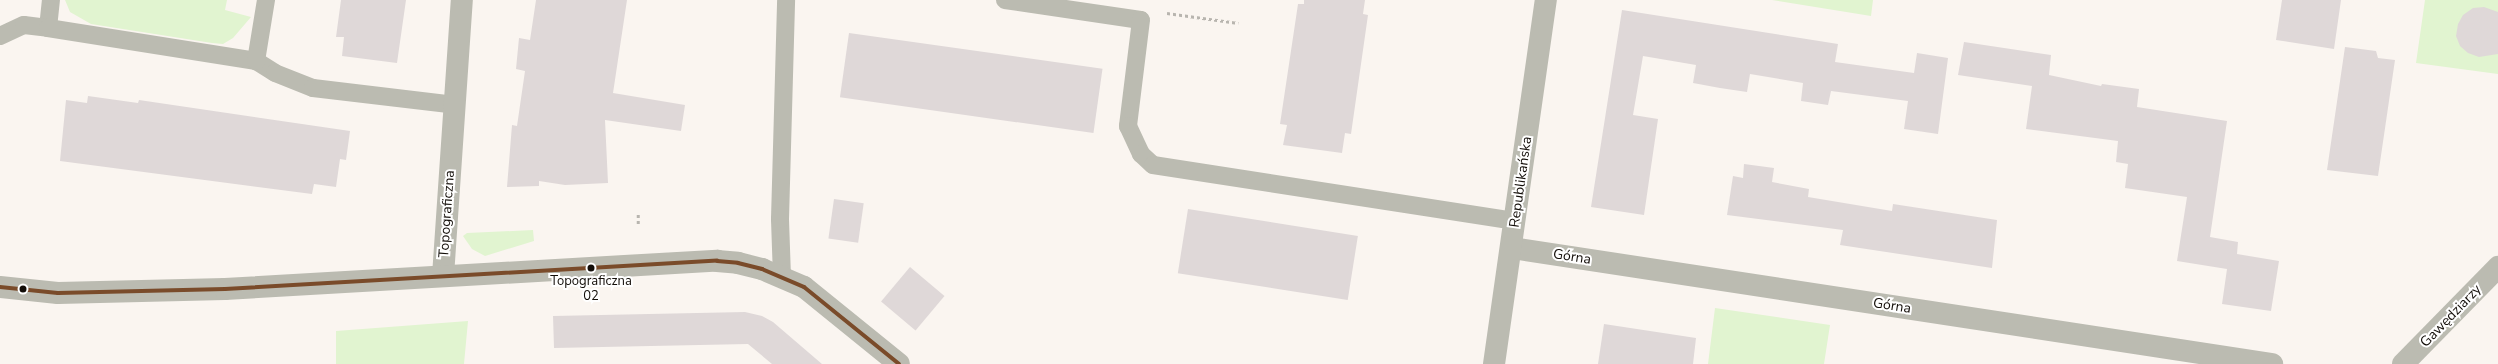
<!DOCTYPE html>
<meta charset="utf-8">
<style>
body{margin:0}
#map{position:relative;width:2498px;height:364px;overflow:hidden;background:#faf5f0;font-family:"Nunito Sans",sans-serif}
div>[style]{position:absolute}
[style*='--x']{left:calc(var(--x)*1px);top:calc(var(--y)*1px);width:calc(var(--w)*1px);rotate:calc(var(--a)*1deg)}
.green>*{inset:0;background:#e1f4d0}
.building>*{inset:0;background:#dfd8d8;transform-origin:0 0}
.path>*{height:2.5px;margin-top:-1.25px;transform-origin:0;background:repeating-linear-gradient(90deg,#b8b5af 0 3px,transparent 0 6px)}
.service>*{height:18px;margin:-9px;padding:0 9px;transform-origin:9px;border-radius:9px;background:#bbbbb1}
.minor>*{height:22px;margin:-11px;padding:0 11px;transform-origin:11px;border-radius:11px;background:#bbbbb1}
.bus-1>*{height:4px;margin:-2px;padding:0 2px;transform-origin:2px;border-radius:2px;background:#7a4b2a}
.dots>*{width:11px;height:11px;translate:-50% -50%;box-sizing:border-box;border:2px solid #fff;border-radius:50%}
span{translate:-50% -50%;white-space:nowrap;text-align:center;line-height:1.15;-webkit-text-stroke:4px #fff;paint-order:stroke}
.bus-label{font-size:13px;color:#120d08}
.street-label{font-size:14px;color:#120d08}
</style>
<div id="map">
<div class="green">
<i style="clip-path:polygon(65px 0,227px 0,225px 10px,251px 17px,233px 38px,223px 44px,212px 43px,91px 24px,70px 12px)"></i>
<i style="clip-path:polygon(1772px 0,1873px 0,1871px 16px)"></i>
<i style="clip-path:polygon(2425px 0,2498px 0,2498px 74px,2416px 63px)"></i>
<i style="clip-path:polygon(533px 230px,534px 241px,485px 256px,472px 249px,463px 236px,467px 233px)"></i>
<i style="clip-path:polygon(1715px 308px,1830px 325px,1824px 364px,1708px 364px)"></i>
<i style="clip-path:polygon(468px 321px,464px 364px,336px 364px,336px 331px)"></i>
</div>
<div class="building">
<i style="clip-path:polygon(341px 0,406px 0,397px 63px,342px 56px,344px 37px,336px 37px)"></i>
<i style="clip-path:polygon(536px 0,627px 0,613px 93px,685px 105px,681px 131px,605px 120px,608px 183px,565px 185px,539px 181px,539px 186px,507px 187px,512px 125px,517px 126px,525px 71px,516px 69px,519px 38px,530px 40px)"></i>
<i style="clip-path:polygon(1304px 0,1365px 0,1363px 14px,1368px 15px,1351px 134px,1345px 133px,1342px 153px,1283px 145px,1287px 125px,1280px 124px,1298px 4px,1304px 4px)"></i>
<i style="clip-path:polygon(2282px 0,2341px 0,2334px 49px,2276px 40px)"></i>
<i style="clip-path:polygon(2484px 7px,2498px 12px,2498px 54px,2479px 57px,2468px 53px,2460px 46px,2456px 36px,2458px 24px,2463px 15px,2473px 8px)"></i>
<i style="clip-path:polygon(1622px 10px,1838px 44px,1835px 62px,1914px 73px,1917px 53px,1948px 58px,1938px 134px,1904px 129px,1908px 101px,1831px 91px,1828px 105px,1801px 101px,1803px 83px,1750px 74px,1747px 92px,1720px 88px,1693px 83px,1696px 65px,1643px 56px,1633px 115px,1658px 119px,1644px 215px,1591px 207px)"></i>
<i style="left:849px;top:33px;width:256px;height:65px;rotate:8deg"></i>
<i style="clip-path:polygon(1964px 42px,2051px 55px,2049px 75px,2101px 86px,2102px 84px,2139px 89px,2137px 107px,2227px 121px,2210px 237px,2238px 242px,2237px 254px,2279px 261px,2271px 311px,2222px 304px,2227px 269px,2177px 261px,2187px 197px,2125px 188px,2128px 164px,2116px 162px,2118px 141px,2026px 129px,2032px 86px,1958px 75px)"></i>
<i style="clip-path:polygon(2345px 47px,2376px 51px,2378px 58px,2395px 60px,2378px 176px,2327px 170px)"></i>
<i style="clip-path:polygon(88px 96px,138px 103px,139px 100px,350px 131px,346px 160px,340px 159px,336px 187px,314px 184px,312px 194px,60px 161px,66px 100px,87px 103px)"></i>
<i style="clip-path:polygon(1744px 164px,1774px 168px,1772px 182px,1809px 189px,1808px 197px,1892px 211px,1893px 204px,1997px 220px,1992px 268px,1840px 245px,1843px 230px,1727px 215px,1733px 176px,1743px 178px)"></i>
<i style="left:834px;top:199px;width:30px;height:40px;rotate:8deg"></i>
<i style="left:1188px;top:209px;width:172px;height:65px;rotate:9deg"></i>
<i style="left:910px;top:267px;width:45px;height:45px;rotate:40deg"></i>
<i style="clip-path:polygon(745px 312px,762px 316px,773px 322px,822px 364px,772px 364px,748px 344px,554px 348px,553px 316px)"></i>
<i style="clip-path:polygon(1604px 324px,1696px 338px,1693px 364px,1598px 364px)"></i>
</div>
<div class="path">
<i style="--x:1167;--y:13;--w:72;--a:8"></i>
<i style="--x:638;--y:224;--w:12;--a:-90"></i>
</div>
<div class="service">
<i style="--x:1005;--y:0;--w:137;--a:8.4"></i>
<i style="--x:1141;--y:20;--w:107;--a:97"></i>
<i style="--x:1128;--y:126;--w:31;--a:65"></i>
<i style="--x:1141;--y:154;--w:16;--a:43"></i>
<i style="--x:1153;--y:165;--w:367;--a:8.8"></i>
<i style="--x:48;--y:28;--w:28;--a:-84"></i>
<i style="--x:0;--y:36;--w:26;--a:-25"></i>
<i style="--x:24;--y:25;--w:24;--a:7"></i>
<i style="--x:48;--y:28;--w:211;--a:9"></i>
<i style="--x:256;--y:61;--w:22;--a:32"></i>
<i style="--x:275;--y:73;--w:41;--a:21.5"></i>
<i style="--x:313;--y:88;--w:143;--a:6.8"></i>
<i style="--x:256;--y:61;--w:62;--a:-80.7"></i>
<i style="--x:782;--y:277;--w:58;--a:-92"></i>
<i style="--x:780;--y:219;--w:219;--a:-88.4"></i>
</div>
<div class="minor">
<i style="--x:1512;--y:248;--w:769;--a:8.68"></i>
<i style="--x:443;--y:276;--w:277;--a:-86.1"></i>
<i style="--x:0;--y:287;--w:58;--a:5.9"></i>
<i style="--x:58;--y:293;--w:167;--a:-1.4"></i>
<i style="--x:225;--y:289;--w:493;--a:-3.3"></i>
<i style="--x:717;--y:261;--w:21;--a:5"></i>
<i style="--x:738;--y:263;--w:25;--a:14"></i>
<i style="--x:762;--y:269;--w:46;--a:23.2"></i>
<i style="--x:804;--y:287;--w:122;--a:39"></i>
<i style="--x:1494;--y:364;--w:368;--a:-81.9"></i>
<i style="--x:2403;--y:364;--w:136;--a:-45.6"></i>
</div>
<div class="bus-1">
<i style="--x:0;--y:287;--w:58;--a:5.9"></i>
<i style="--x:58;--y:293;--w:167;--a:-1.4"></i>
<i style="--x:225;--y:289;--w:493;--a:-3.3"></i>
<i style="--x:717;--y:261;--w:21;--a:5"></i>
<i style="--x:738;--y:263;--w:25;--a:14"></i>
<i style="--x:762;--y:269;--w:46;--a:23.2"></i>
<i style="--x:804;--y:287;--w:122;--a:39"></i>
</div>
<div class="dots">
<i style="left:591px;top:268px;background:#120d08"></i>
<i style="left:23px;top:289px;background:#120d08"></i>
</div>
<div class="bus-label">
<span style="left:591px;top:289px">Topograficzna<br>02</span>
</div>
<div class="street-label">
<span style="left:1521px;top:182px;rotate:-82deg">Republikańska</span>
<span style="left:447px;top:214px;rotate:-86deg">Topograficzna</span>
<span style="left:1572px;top:257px;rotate:9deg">Górna</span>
<span style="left:1892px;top:306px;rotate:9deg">Górna</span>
<span style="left:2451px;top:316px;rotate:-46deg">Gawędziarzy</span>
</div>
</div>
